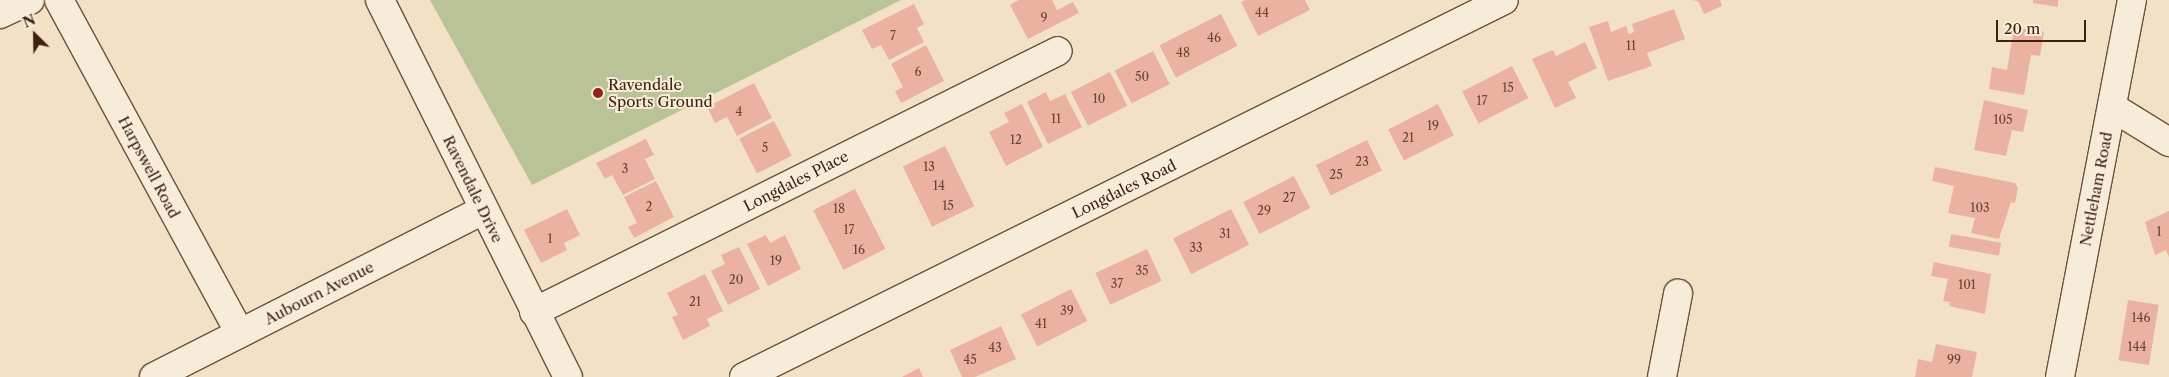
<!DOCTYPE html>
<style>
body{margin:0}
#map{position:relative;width:2169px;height:377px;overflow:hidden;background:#f3e1c6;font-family:"Libre Caslon Text",serif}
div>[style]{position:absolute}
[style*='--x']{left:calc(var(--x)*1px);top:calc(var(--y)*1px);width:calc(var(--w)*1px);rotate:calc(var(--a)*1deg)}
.green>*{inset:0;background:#b9c397}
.building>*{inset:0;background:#ebb2a2;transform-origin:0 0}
.roads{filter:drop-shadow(1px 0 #6a523b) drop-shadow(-1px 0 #6a523b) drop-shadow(0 1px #6a523b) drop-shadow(0 -1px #6a523b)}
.street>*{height:28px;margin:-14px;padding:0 14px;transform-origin:14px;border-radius:14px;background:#f7ecda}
.secondary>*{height:28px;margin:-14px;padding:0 14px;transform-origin:14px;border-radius:14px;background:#f7ecda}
.dots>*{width:14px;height:14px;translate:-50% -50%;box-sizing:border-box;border:2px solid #f7ecda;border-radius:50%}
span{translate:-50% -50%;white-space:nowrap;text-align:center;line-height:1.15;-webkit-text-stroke:4px #f7ecda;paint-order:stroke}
.number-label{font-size:12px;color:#684632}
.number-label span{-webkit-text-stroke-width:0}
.poi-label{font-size:15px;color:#3d220d}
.left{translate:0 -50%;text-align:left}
.street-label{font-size:15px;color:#3d220d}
.north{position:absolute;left:10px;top:10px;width:50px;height:50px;-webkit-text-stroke:4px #f7ecda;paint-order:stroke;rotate:337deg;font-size:14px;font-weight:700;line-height:20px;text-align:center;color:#3d220d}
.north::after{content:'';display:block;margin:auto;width:18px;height:22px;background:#3d220d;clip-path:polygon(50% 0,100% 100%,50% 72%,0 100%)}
.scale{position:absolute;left:1996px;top:20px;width:90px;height:22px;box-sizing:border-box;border:2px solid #3d220d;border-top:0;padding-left:6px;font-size:15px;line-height:18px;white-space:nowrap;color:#3d220d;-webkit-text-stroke:4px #f7ecda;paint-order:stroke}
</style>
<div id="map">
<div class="green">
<i style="clip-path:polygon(430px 0,901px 0,532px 185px)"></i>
</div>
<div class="building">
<i style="clip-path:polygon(1019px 0,1052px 0,1057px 10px,1073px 2px,1079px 13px,1028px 39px,1010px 5px)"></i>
<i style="clip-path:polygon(1245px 0,1305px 0,1310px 10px,1258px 36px,1241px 2px)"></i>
<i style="clip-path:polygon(1692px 0,1720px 0,1722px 6px,1704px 14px,1698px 1px)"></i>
<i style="clip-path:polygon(2033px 0,2058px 0,2058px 7px,2033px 3px)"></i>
<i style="clip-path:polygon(914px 4px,924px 24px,917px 28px,924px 42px,889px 60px,881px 45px,872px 49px,862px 30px)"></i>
<i style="clip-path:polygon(1674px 9px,1685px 39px,1647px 53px,1652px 66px,1608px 81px,1589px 27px,1608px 21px,1611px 32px,1626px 26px,1629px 34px,1634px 32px,1632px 24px)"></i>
<i style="left:1221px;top:14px;width:36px;height:69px;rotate:63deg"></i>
<i style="clip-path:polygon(2014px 27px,2044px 32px,2040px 56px,2031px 55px,2024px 95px,1989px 89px,1992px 67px,2007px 70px)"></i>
<i style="clip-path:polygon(1585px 42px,1597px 68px,1568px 82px,1576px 98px,1555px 108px,1532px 59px,1553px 50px,1556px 56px)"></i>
<i style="clip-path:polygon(926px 45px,944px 81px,901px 103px,895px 91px,903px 87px,891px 64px)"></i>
<i style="left:1153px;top:51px;width:37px;height:43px;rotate:63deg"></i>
<i style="left:1512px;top:66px;width:36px;height:56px;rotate:63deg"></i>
<i style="left:1110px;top:72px;width:38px;height:44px;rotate:63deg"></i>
<i style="clip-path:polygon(754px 83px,772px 118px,737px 136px,727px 117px,715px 123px,707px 107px)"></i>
<i style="clip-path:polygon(1046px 92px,1050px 101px,1065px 94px,1082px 127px,1048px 144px,1027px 102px)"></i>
<i style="clip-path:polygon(1984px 100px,2028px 110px,2023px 132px,2012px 130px,2006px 156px,1974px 150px)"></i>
<i style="clip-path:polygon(1022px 104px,1043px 147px,1006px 166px,989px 132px,1009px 122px,1004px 113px)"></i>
<i style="left:1438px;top:104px;width:35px;height:56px;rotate:63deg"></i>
<i style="left:774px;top:121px;width:39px;height:39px;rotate:63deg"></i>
<i style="clip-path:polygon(646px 139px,654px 155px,645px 159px,655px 179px,623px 195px,612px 175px,605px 179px,596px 163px)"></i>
<i style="left:1367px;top:140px;width:34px;height:57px;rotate:64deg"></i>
<i style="left:945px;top:146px;width:67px;height:47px;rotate:64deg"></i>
<i style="clip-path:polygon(1935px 167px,2015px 183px,2018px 188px,2015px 203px,2011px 202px,1999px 239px,1971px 233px,1975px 218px,1948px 213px,1954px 186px,1932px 181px)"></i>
<i style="left:1294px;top:176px;width:36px;height:57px;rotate:63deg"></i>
<i style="clip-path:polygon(656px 181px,674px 217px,634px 238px,628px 227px,637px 223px,624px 197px)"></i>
<i style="left:855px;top:189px;width:67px;height:47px;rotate:63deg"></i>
<i style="clip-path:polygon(567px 209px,580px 235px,564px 243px,567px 250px,541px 263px,524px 230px)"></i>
<i style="left:1231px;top:209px;width:40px;height:65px;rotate:63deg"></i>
<i style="clip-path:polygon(2169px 211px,2169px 257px,2166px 250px,2155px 255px,2145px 222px)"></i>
<i style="left:1951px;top:234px;width:51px;height:13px;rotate:10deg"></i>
<i style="clip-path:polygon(766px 235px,770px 243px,785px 235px,801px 269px,768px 286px,747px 244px)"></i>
<i style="clip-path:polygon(739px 247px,760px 289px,728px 305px,711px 271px,725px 264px,721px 255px)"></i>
<i style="left:1147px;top:249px;width:35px;height:57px;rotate:65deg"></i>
<i style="clip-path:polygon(1934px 262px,1991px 274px,1985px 314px,1949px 306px,1950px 302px,1943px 301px,1948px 279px,1931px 276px)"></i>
<i style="clip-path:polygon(705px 274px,723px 311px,707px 319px,710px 326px,683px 340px,672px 317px,678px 315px,667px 293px)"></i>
<i style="left:1071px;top:289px;width:36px;height:56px;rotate:63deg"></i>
<i style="left:2128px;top:300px;width:31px;height:61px;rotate:9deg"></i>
<i style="clip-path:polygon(1001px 326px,1016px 359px,975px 377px,962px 377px,950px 350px)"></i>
<i style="clip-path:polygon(1936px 344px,1977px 352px,1972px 377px,1915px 377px,1918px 359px,1932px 362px)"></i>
<i style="clip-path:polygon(919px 368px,923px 377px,902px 377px)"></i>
</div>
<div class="roads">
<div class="street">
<i style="--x:59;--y:0;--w:379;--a:61.5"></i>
<i style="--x:380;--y:0;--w:421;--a:63.5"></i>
<i style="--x:0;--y:14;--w:33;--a:-25"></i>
<i style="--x:2112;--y:107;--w:67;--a:31.6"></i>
<i style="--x:534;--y:312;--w:585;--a:-26.48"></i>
<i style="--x:154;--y:377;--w:369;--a:-26.9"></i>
<i style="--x:1662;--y:377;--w:85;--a:-79.1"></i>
</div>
<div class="secondary">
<i style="--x:744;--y:377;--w:848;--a:-26.38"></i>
<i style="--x:2060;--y:377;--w:384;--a:-79.2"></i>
</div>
</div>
<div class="dots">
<i style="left:598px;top:93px;background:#8f2418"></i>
</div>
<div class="number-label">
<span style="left:1262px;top:13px">44</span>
<span style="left:1044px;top:18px">9</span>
<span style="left:893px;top:36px">7</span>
<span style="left:1214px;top:38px">46</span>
<span style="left:1631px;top:46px">11</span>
<span style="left:1183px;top:53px">48</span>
<span style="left:918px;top:72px">6</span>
<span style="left:1142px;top:77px">50</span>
<span style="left:1508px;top:88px">15</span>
<span style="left:1099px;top:99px">10</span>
<span style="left:1482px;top:101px">17</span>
<span style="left:739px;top:112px">4</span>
<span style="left:1056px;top:119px">11</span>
<span style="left:2003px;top:120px">105</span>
<span style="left:1433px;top:126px">19</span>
<span style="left:1408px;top:138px">21</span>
<span style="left:1016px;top:140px">12</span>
<span style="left:765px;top:148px">5</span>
<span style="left:1362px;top:162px">23</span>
<span style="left:929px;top:167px">13</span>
<span style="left:625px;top:169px">3</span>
<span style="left:1336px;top:175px">25</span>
<span style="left:939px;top:186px">14</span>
<span style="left:1289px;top:198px">27</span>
<span style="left:948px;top:206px">15</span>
<span style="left:649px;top:207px">2</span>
<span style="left:1980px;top:208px">103</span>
<span style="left:839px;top:209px">18</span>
<span style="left:1264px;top:211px">29</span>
<span style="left:849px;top:230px">17</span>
<span style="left:2159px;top:232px">1</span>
<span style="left:1225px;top:234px">31</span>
<span style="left:550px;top:239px">1</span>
<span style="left:1196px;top:248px">33</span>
<span style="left:859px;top:250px">16</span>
<span style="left:776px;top:261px">19</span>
<span style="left:1142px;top:271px">35</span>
<span style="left:736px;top:280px">20</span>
<span style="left:1117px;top:284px">37</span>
<span style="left:1967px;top:285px">101</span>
<span style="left:695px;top:302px">21</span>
<span style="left:1067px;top:311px">39</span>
<span style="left:2141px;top:318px">146</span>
<span style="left:1041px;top:324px">41</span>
<span style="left:2137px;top:347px">144</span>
<span style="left:995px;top:348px">43</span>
<span style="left:970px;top:360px">45</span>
<span style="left:1954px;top:360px">99</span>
</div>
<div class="poi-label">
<span class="left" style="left:608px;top:93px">Ravendale<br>Sports Ground</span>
</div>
<div class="street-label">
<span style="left:149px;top:167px;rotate:62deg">Harpswell Road</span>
<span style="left:796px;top:181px;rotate:-27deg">Longdales Place</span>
<span style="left:473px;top:189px;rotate:64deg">Ravendale Drive</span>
<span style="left:1124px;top:189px;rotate:-26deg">Longdales Road</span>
<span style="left:2096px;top:189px;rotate:-79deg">Nettleham Road</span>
<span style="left:319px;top:293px;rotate:-27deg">Aubourn Avenue</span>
</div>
<div class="north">N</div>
<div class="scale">20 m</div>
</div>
